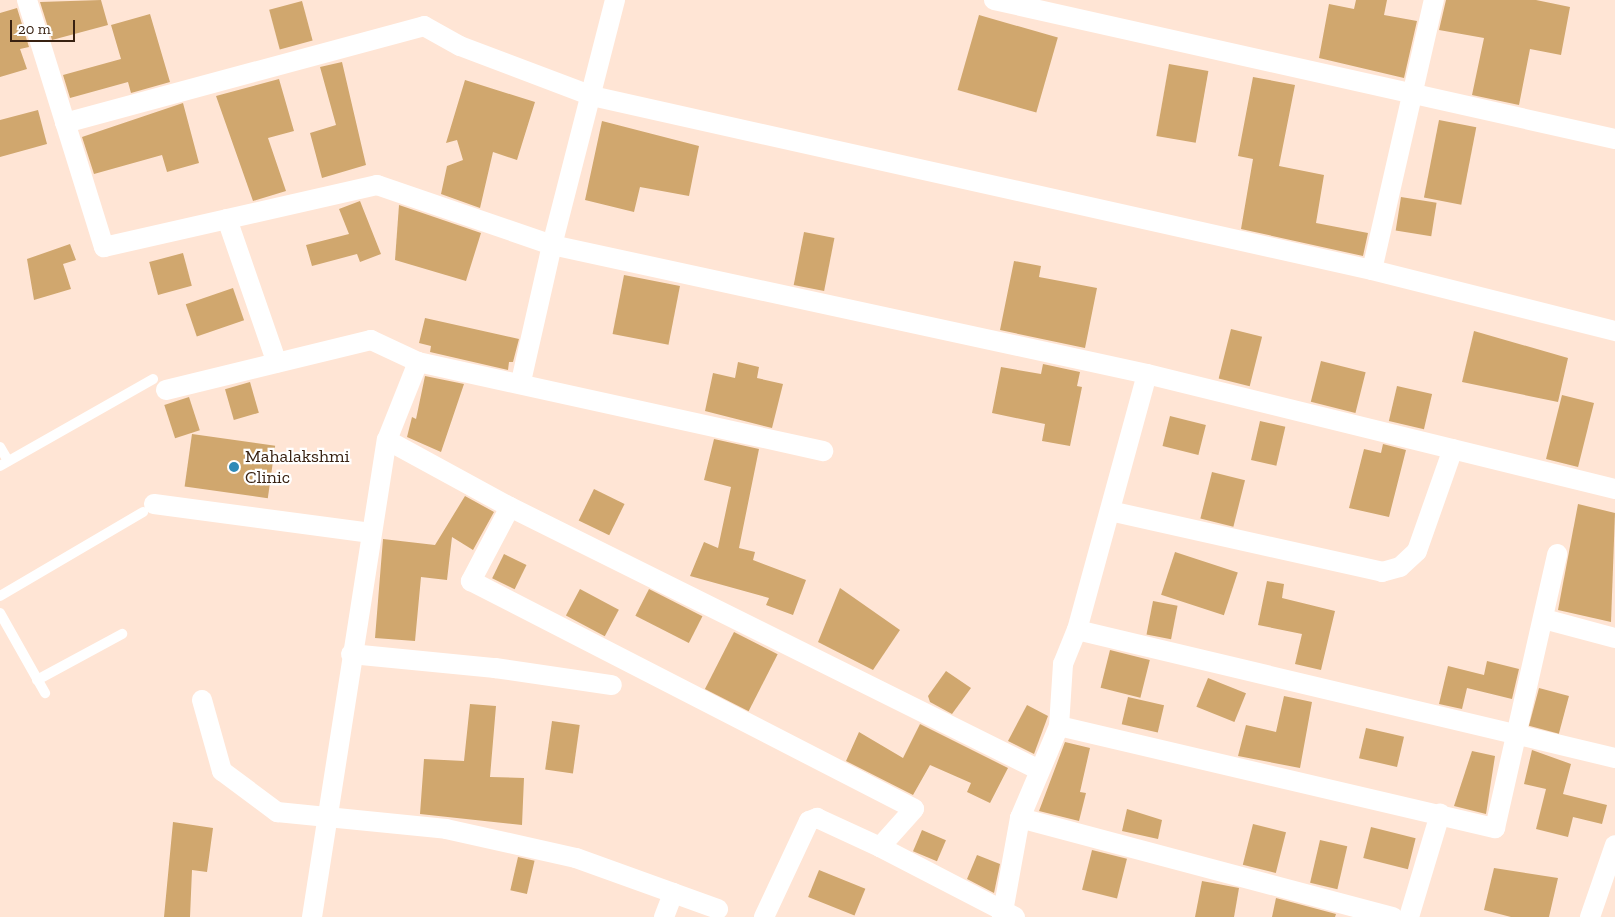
<!DOCTYPE html>
<style>
body{margin:0}
#map{position:relative;width:1615px;height:917px;overflow:hidden;background:#ffe5d5;font-family:"Zilla Slab",serif}
div>[style]{position:absolute}
[style*='--x']{left:calc(var(--x)*1px);top:calc(var(--y)*1px);width:calc(var(--w)*1px);rotate:calc(var(--a)*1deg)}
.building>*{inset:0;background:#d0a76e;transform-origin:0 0}
.service>*{height:10px;margin:-5px;padding:0 5px;transform-origin:5px;border-radius:5px;background:#fff}
.minor>*{height:20px;margin:-10px;padding:0 10px;transform-origin:10px;border-radius:10px;background:#fff}
.dots>*{width:14px;height:14px;translate:-50% -50%;box-sizing:border-box;border:2px solid #fff;border-radius:50%}
span{translate:-50% -50%;white-space:nowrap;text-align:center;line-height:1.15;-webkit-text-stroke:4.5px #fff;paint-order:stroke}
.poi-label{font-size:18px;color:#382111}
.left{translate:0 -50%;text-align:left}
.scale{position:absolute;left:10px;top:20px;width:65px;height:22px;box-sizing:border-box;border:2px solid #382111;border-top:0;padding-left:6px;font-size:15px;line-height:18px;white-space:nowrap;color:#382111;-webkit-text-stroke:4px #fff;paint-order:stroke}
</style>
<div id="map">
<div class="building">
<i style="clip-path:polygon(101px 0,108px 25px,52px 40px,40px 2px)"></i>
<i style="clip-path:polygon(1356px 0,1387px 0,1384px 15px,1417px 21px,1404px 78px,1319px 58px,1329px 4px,1354px 9px)"></i>
<i style="clip-path:polygon(1446px 0,1536px 0,1570px 7px,1561px 55px,1530px 49px,1519px 105px,1472px 95px,1484px 38px,1439px 30px)"></i>
<i style="left:302px;top:1px;width:41px;height:34px;rotate:75deg"></i>
<i style="clip-path:polygon(17px 8px,29px 47px,20px 49px,27px 69px,0 77px,0 13px)"></i>
<i style="clip-path:polygon(150px 14px,170px 82px,131px 93px,128px 82px,70px 98px,63px 75px,121px 59px,111px 25px)"></i>
<i style="left:979px;top:15px;width:82px;height:78px;rotate:16deg"></i>
<i style="clip-path:polygon(342px 62px,366px 165px,322px 178px,310px 133px,336px 125px,320px 67px)"></i>
<i style="left:1169px;top:64px;width:40px;height:73px;rotate:10deg"></i>
<i style="clip-path:polygon(1253px 77px,1295px 85px,1279px 166px,1324px 175px,1316px 223px,1368px 233px,1363px 256px,1241px 229px,1253px 159px,1238px 156px)"></i>
<i style="clip-path:polygon(279px 79px,294px 131px,268px 138px,286px 191px,253px 201px,216px 96px)"></i>
<i style="clip-path:polygon(465px 80px,535px 102px,517px 160px,493px 152px,480px 208px,441px 194px,447px 166px,463px 160px,457px 140px,446px 143px)"></i>
<i style="clip-path:polygon(183px 103px,199px 163px,167px 172px,162px 155px,94px 174px,82px 137px)"></i>
<i style="clip-path:polygon(38px 110px,47px 144px,0 157px,0 120px)"></i>
<i style="left:1439px;top:120px;width:38px;height:79px;rotate:11deg"></i>
<i style="clip-path:polygon(602px 121px,699px 146px,689px 196px,640px 187px,634px 212px,585px 200px)"></i>
<i style="left:1401px;top:197px;width:36px;height:34px;rotate:9deg"></i>
<i style="clip-path:polygon(360px 201px,381px 254px,360px 262px,357px 254px,312px 266px,306px 245px,349px 234px,339px 209px)"></i>
<i style="clip-path:polygon(399px 205px,481px 233px,466px 281px,395px 260px)"></i>
<i style="left:804px;top:232px;width:31px;height:54px;rotate:11deg"></i>
<i style="clip-path:polygon(70px 244px,76px 260px,63px 264px,71px 289px,34px 300px,27px 259px)"></i>
<i style="left:183px;top:253px;width:34px;height:35px;rotate:75deg"></i>
<i style="clip-path:polygon(1014px 261px,1041px 266px,1039px 277px,1097px 288px,1085px 348px,1000px 330px)"></i>
<i style="left:624px;top:275px;width:57px;height:60px;rotate:11deg"></i>
<i style="left:233px;top:288px;width:34px;height:50px;rotate:71deg"></i>
<i style="clip-path:polygon(425px 318px,519px 339px,513px 362px,509px 362px,508px 370px,430px 352px,431px 346px,419px 343px)"></i>
<i style="left:1231px;top:329px;width:32px;height:51px;rotate:14deg"></i>
<i style="clip-path:polygon(1474px 331px,1568px 358px,1558px 402px,1462px 382px)"></i>
<i style="left:1321px;top:361px;width:46px;height:42px;rotate:14deg"></i>
<i style="clip-path:polygon(738px 362px,759px 367px,757px 378px,783px 384px,772px 428px,705px 411px,713px 373px,735px 378px)"></i>
<i style="clip-path:polygon(1043px 364px,1080px 372px,1077px 386px,1082px 387px,1070px 446px,1042px 441px,1045px 424px,992px 413px,1001px 367px,1041px 374px)"></i>
<i style="clip-path:polygon(425px 376px,464px 384px,441px 452px,407px 437px,412px 417px,416px 419px)"></i>
<i style="left:250px;top:382px;width:32px;height:26px;rotate:74deg"></i>
<i style="left:1397px;top:386px;width:36px;height:36px;rotate:13deg"></i>
<i style="left:1562px;top:395px;width:33px;height:66px;rotate:14deg"></i>
<i style="left:189px;top:397px;width:35px;height:26px;rotate:72deg"></i>
<i style="left:1170px;top:416px;width:37px;height:31px;rotate:14deg"></i>
<i style="left:1260px;top:421px;width:26px;height:40px;rotate:13deg"></i>
<i style="left:192px;top:434px;width:84px;height:53px;rotate:8deg"></i>
<i style="clip-path:polygon(714px 439px,759px 449px,739px 548px,755px 552px,753px 560px,806px 580px,793px 615px,766px 605px,769px 598px,690px 576px,704px 542px,718px 548px,731px 487px,704px 480px)"></i>
<i style="clip-path:polygon(1383px 444px,1406px 450px,1389px 517px,1349px 508px,1364px 449px,1381px 453px)"></i>
<i style="left:1212px;top:472px;width:34px;height:48px;rotate:14deg"></i>
<i style="left:594px;top:489px;width:34px;height:35px;rotate:26deg"></i>
<i style="clip-path:polygon(465px 496px,494px 512px,473px 550px,452px 537px,447px 580px,421px 577px,415px 641px,375px 638px,383px 539px,435px 545px)"></i>
<i style="clip-path:polygon(1578px 504px,1615px 513px,1611px 622px,1558px 610px)"></i>
<i style="left:1175px;top:552px;width:66px;height:45px;rotate:18deg"></i>
<i style="left:504px;top:554px;width:25px;height:27px;rotate:26deg"></i>
<i style="clip-path:polygon(1267px 581px,1284px 584px,1282px 598px,1335px 611px,1321px 670px,1295px 664px,1302px 634px,1258px 625px)"></i>
<i style="clip-path:polygon(840px 588px,900px 630px,873px 670px,818px 642px)"></i>
<i style="left:580px;top:589px;width:44px;height:30px;rotate:28deg"></i>
<i style="left:649px;top:589px;width:60px;height:30px;rotate:27deg"></i>
<i style="left:1153px;top:601px;width:25px;height:34px;rotate:11deg"></i>
<i style="left:734px;top:632px;width:49px;height:64px;rotate:27deg"></i>
<i style="left:1110px;top:650px;width:41px;height:39px;rotate:14deg"></i>
<i style="clip-path:polygon(1487px 661px,1519px 669px,1512px 699px,1467px 688px,1462px 709px,1439px 704px,1448px 666px,1484px 675px)"></i>
<i style="clip-path:polygon(946px 671px,971px 688px,952px 714px,930px 702px,928px 696px)"></i>
<i style="left:1208px;top:678px;width:41px;height:31px;rotate:22deg"></i>
<i style="left:1539px;top:688px;width:31px;height:39px;rotate:15deg"></i>
<i style="clip-path:polygon(1284px 696px,1312px 702px,1300px 768px,1238px 756px,1246px 725px,1276px 732px)"></i>
<i style="left:1128px;top:697px;width:37px;height:28px;rotate:13deg"></i>
<i style="clip-path:polygon(470px 704px,496px 706px,490px 777px,524px 778px,522px 825px,420px 814px,424px 759px,464px 761px)"></i>
<i style="clip-path:polygon(1027px 705px,1048px 716px,1034px 754px,1008px 741px)"></i>
<i style="left:552px;top:721px;width:28px;height:49px;rotate:8deg"></i>
<i style="clip-path:polygon(920px 724px,1008px 768px,990px 803px,967px 792px,971px 783px,930px 765px,913px 795px,846px 761px,859px 732px,903px 758px)"></i>
<i style="left:1366px;top:728px;width:39px;height:31px;rotate:13deg"></i>
<i style="clip-path:polygon(1065px 742px,1090px 748px,1080px 792px,1086px 793px,1079px 821px,1039px 811px)"></i>
<i style="clip-path:polygon(1532px 750px,1571px 764px,1563px 794px,1607px 805px,1602px 824px,1573px 817px,1568px 837px,1536px 829px,1546px 789px,1524px 784px)"></i>
<i style="clip-path:polygon(1472px 751px,1495px 756px,1486px 814px,1454px 806px)"></i>
<i style="clip-path:polygon(1127px 809px,1162px 820px,1158px 839px,1122px 831px)"></i>
<i style="clip-path:polygon(173px 822px,213px 828px,207px 872px,192px 870px,190px 917px,164px 917px)"></i>
<i style="left:1253px;top:824px;width:34px;height:42px;rotate:14deg"></i>
<i style="left:1371px;top:827px;width:46px;height:32px;rotate:14deg"></i>
<i style="left:922px;top:830px;width:26px;height:23px;rotate:23deg"></i>
<i style="left:1320px;top:840px;width:28px;height:44px;rotate:13deg"></i>
<i style="left:1092px;top:850px;width:36px;height:41px;rotate:14deg"></i>
<i style="clip-path:polygon(977px 855px,1000px 864px,994px 893px,967px 879px)"></i>
<i style="left:518px;top:857px;width:17px;height:34px;rotate:13deg"></i>
<i style="clip-path:polygon(1494px 868px,1558px 878px,1549px 917px,1511px 917px,1484px 910px)"></i>
<i style="left:819px;top:870px;width:50px;height:29px;rotate:22deg"></i>
<i style="clip-path:polygon(1202px 881px,1239px 888px,1234px 917px,1195px 917px)"></i>
<i style="clip-path:polygon(1276px 898px,1336px 914px,1335px 917px,1272px 917px)"></i>
</div>
<div class="service">
<i style="--x:0;--y:447;--w:16;--a:60"></i>
<i style="--x:0;--y:466;--w:176;--a:-29.6"></i>
<i style="--x:0;--y:596;--w:166;--a:-30.4"></i>
<i style="--x:0;--y:613;--w:92;--a:60.6"></i>
<i style="--x:37;--y:680;--w:97;--a:-28.4"></i>
</div>
<div class="minor">
<i style="--x:27;--y:0;--w:259;--a:72.7"></i>
<i style="--x:104;--y:247;--w:280;--a:-12.8"></i>
<i style="--x:377;--y:185;--w:185;--a:18.9"></i>
<i style="--x:552;--y:245;--w:140;--a:102.8"></i>
<i style="--x:615;--y:0;--w:253;--a:104.4"></i>
<i style="--x:552;--y:245;--w:609;--a:12.23"></i>
<i style="--x:1147;--y:374;--w:482;--a:13.8"></i>
<i style="--x:994;--y:0;--w:636;--a:12.62"></i>
<i style="--x:65;--y:123;--w:372;--a:-15.1"></i>
<i style="--x:424;--y:26;--w:41;--a:29.1"></i>
<i style="--x:460;--y:46;--w:141;--a:20.7"></i>
<i style="--x:592;--y:96;--w:799;--a:12.58"></i>
<i style="--x:1372;--y:270;--w:251;--a:14.1"></i>
<i style="--x:227;--y:219;--w:152;--a:70.9"></i>
<i style="--x:1372;--y:270;--w:277;--a:-77.1"></i>
<i style="--x:166;--y:390;--w:211;--a:-13.7"></i>
<i style="--x:371;--y:340;--w:52;--a:25.1"></i>
<i style="--x:418;--y:362;--w:415;--a:12.4"></i>
<i style="--x:387;--y:440;--w:140;--a:28.6"></i>
<i style="--x:510;--y:507;--w:591;--a:26.43"></i>
<i style="--x:154;--y:504;--w:219;--a:7.6"></i>
<i style="--x:510;--y:507;--w:84;--a:117.8"></i>
<i style="--x:471;--y:581;--w:498;--a:27.2"></i>
<i style="--x:914;--y:809;--w:51;--a:131.8"></i>
<i style="--x:880;--y:847;--w:152;--a:27.4"></i>
<i style="--x:1110;--y:511;--w:279;--a:12.6"></i>
<i style="--x:1382;--y:572;--w:19;--a:-16"></i>
<i style="--x:1400;--y:567;--w:23;--a:-43"></i>
<i style="--x:1417;--y:551;--w:108;--a:-70.6"></i>
<i style="--x:1544;--y:619;--w:73;--a:15"></i>
<i style="--x:1077;--y:630;--w:553;--a:13.38"></i>
<i style="--x:351;--y:654;--w:145;--a:5.6"></i>
<i style="--x:495;--y:668;--w:118;--a:8.3"></i>
<i style="--x:202;--y:700;--w:74;--a:74.3"></i>
<i style="--x:222;--y:771;--w:69;--a:36.7"></i>
<i style="--x:277;--y:812;--w:170;--a:5.7"></i>
<i style="--x:446;--y:829;--w:133;--a:12.6"></i>
<i style="--x:576;--y:858;--w:151;--a:19.8"></i>
<i style="--x:1059;--y:726;--w:448;--a:13.2"></i>
<i style="--x:1495;--y:828;--w:281;--a:-77.2"></i>
<i style="--x:1020;--y:818;--w:386;--a:14.9"></i>
<i style="--x:312;--y:917;--w:483;--a:-81.1"></i>
<i style="--x:387;--y:440;--w:84;--a:-68.3"></i>
<i style="--x:664;--y:917;--w:26;--a:-69"></i>
<i style="--x:764;--y:917;--w:106;--a:-64.9"></i>
<i style="--x:809;--y:821;--w:9;--a:-21"></i>
<i style="--x:817;--y:818;--w:69;--a:24.7"></i>
<i style="--x:1002;--y:917;--w:101;--a:-79.7"></i>
<i style="--x:1020;--y:818;--w:100;--a:-67"></i>
<i style="--x:1059;--y:726;--w:62;--a:-86.3"></i>
<i style="--x:1063;--y:664;--w:37;--a:-68"></i>
<i style="--x:1077;--y:630;--w:265;--a:-74.7"></i>
<i style="--x:1409;--y:917;--w:108;--a:-73.2"></i>
<i style="--x:1590;--y:917;--w:76;--a:-70.9"></i>
</div>
<div class="dots">
<i style="left:234px;top:467px;background:#2e8ab7"></i>
</div>
<div class="poi-label">
<span class="left" style="left:245px;top:467px">Mahalakshmi<br>Clinic</span>
</div>
<div class="scale">20 m</div>
</div>
